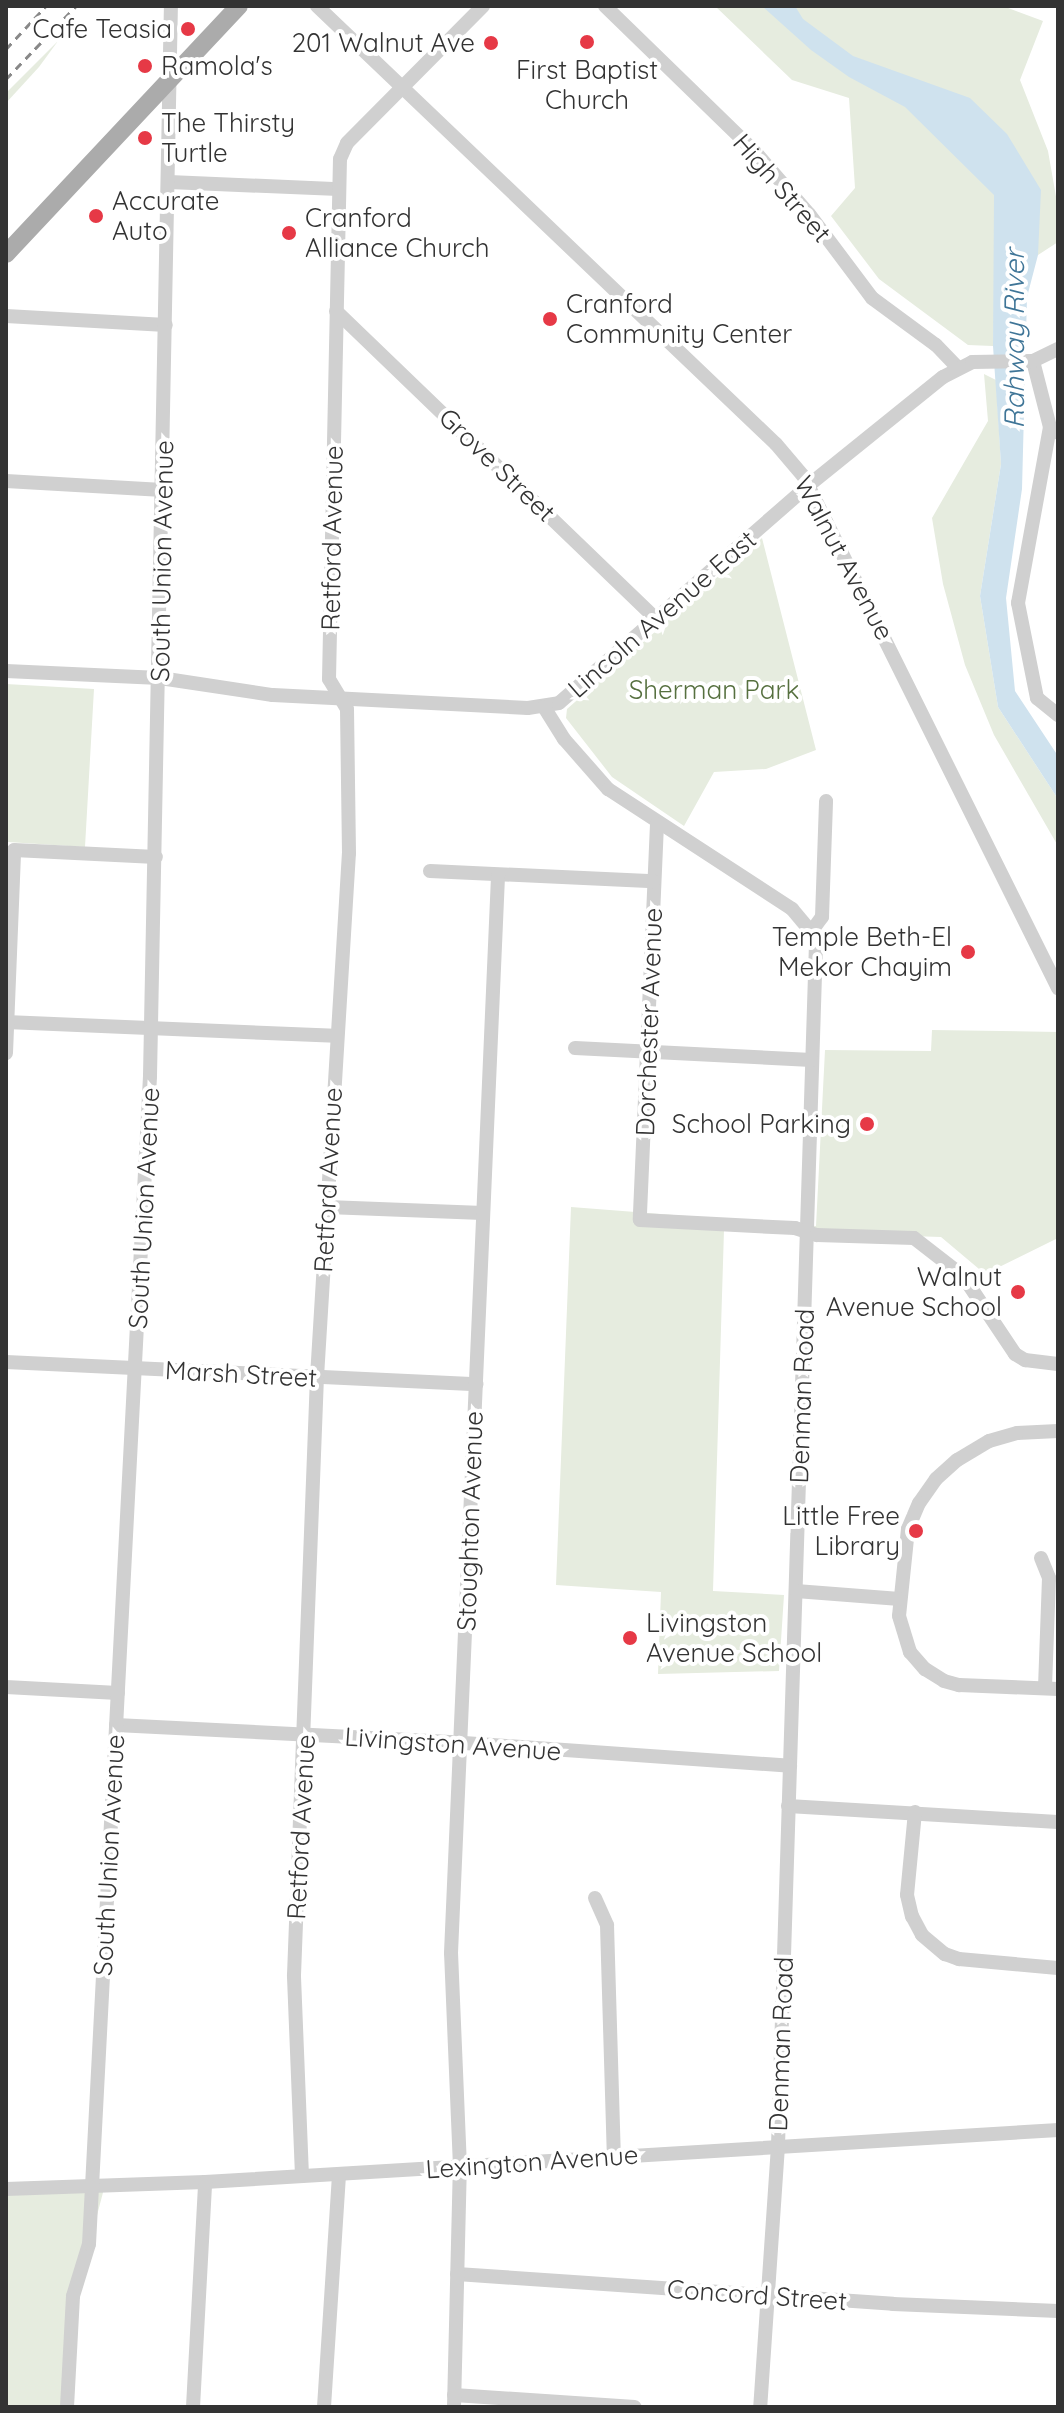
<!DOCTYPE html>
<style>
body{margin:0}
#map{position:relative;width:1064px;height:2413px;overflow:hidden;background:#fff;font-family:Quicksand,sans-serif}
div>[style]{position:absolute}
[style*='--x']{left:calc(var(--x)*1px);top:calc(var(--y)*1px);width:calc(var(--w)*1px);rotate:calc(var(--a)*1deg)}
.green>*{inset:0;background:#e6ecdf}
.water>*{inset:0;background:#cfe2ee}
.minor>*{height:14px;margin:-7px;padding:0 7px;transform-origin:7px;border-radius:7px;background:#d0d0d0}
.major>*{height:18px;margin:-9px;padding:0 9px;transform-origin:9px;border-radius:9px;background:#ababab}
.rail>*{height:3px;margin-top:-1.5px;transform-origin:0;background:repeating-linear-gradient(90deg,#888 0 8px,transparent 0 14px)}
.dots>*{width:22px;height:22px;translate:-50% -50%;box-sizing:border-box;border:4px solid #fff;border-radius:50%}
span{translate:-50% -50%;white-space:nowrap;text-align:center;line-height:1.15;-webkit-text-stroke:8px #fff;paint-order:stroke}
.poi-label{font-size:26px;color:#333}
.right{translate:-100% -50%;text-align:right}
.left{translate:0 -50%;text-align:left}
.street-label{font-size:26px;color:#333}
.park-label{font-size:26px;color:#56703f}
.water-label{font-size:28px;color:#3f7597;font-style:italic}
.frame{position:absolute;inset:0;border:8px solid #333;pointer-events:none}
</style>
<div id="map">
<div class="green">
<i style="clip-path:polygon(715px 6px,1003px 6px,1043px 21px,1020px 80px,1048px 151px,1058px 208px,1058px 242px,1038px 255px,997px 252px,993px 346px,968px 345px,879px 279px,831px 216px,855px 188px,849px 98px,792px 80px)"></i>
<i style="clip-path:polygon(58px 41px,39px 67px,6px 103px,6px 93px)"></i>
<i style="clip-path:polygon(984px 374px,996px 380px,1001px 464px,980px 596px,998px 707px,1058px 799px,1058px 846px,994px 735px,965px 665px,943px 584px,932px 518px,988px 421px)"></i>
<i style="clip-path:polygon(762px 538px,816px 750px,766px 769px,714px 772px,684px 826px,612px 777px,566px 718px,567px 709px)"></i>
<i style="clip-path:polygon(6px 684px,94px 689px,85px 847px,8px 842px,6px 850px)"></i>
<i style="clip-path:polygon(932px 1030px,1058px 1032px,1058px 1238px,985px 1274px,941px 1237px,724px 1230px,713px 1591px,784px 1595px,779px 1671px,658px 1674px,661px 1592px,556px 1585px,571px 1207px,816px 1226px,825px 1050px,931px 1051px)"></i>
<i style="clip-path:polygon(105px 2185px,69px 2321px,64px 2407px,6px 2407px,6px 2188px)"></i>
</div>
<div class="water">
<i style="clip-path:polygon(762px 6px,795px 6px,803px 19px,853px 56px,970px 98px,1007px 134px,1041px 190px,1038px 255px,1027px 297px,1022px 489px,1006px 598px,1015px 691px,1058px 756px,1058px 799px,998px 707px,980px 596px,1001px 464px,993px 346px,994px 195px,905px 107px,849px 77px,811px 50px)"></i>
</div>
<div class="minor">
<i style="--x:317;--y:6;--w:634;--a:43.66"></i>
<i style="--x:776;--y:444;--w:43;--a:49.7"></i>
<i style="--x:804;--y:477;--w:571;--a:63.57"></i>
<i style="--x:605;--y:6;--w:212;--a:44.2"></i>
<i style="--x:757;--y:154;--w:79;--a:49.1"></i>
<i style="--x:809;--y:214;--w:105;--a:53.1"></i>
<i style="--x:872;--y:298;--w:79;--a:36.3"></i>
<i style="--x:936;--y:345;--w:32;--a:46"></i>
<i style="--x:169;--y:182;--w:170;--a:2.4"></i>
<i style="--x:336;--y:311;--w:446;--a:43.9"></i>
<i style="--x:6;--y:316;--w:160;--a:3.2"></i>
<i style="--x:1033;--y:361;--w:68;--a:75.6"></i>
<i style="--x:1050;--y:427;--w:8;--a:40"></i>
<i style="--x:1050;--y:427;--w:179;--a:100.3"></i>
<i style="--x:1018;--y:603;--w:97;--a:78.7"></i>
<i style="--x:1037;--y:698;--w:27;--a:39"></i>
<i style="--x:6;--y:481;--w:157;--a:3.3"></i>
<i style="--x:6;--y:671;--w:154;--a:2.6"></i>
<i style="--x:160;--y:678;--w:114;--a:8.6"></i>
<i style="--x:273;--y:695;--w:255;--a:2.9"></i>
<i style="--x:528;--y:708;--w:31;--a:-9"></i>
<i style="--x:559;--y:703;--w:332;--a:-41.1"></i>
<i style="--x:809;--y:485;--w:172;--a:-38.9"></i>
<i style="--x:943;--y:377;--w:33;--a:-27"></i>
<i style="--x:972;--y:362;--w:61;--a:-0.9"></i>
<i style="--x:1033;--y:361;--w:28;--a:-26"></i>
<i style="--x:544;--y:707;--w:38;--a:58"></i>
<i style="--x:564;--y:739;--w:67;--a:48.7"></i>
<i style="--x:608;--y:789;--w:220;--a:33.1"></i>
<i style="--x:792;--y:909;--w:30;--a:50"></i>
<i style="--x:811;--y:932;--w:12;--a:66"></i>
<i style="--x:816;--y:943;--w:1204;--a:91.81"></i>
<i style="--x:778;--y:2146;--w:262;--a:93.9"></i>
<i style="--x:657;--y:824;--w:396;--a:92.5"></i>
<i style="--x:640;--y:1220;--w:155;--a:3"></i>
<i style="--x:795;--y:1228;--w:23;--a:18"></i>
<i style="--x:817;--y:1235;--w:97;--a:1.8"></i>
<i style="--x:914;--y:1238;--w:62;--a:37.8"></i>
<i style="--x:963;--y:1276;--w:94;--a:56.3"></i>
<i style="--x:1015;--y:1354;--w:12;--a:31"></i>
<i style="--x:1025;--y:1360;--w:33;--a:7"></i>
<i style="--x:430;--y:871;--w:224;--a:2.6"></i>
<i style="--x:811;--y:932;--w:19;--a:-54"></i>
<i style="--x:822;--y:917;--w:116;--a:-88"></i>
<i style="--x:6;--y:1022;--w:329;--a:2.4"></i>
<i style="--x:575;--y:1048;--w:237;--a:2.9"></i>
<i style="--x:6;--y:1053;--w:203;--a:-87.7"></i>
<i style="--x:14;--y:850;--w:142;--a:2.8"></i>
<i style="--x:327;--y:1207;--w:156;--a:2.2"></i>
<i style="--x:6;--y:1362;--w:471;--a:2.7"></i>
<i style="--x:1058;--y:1431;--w:41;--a:177.2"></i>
<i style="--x:1017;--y:1433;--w:29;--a:164"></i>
<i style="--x:989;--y:1441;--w:37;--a:149"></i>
<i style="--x:957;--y:1460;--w:28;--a:138"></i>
<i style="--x:936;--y:1479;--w:29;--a:125"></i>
<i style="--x:919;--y:1503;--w:28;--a:113"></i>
<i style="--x:908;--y:1529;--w:87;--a:95.9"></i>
<i style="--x:899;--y:1616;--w:38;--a:73"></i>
<i style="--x:910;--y:1652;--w:23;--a:49"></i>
<i style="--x:925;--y:1669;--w:22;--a:32"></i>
<i style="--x:944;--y:1681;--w:16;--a:15"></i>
<i style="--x:959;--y:1685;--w:99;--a:2.3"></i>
<i style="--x:1041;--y:1558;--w:22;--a:68"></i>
<i style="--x:1049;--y:1578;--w:110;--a:92.1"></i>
<i style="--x:796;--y:1591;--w:104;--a:4.4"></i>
<i style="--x:6;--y:1687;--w:112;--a:3.1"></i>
<i style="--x:116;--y:1725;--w:334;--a:2.9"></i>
<i style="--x:450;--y:1742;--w:341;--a:4"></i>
<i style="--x:788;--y:1806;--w:270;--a:3.4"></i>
<i style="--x:915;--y:1812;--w:83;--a:95.5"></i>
<i style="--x:907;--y:1895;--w:22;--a:77"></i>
<i style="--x:912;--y:1916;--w:21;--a:62"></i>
<i style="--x:922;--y:1935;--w:30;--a:40"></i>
<i style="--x:945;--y:1954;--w:15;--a:20"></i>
<i style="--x:959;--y:1959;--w:99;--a:5.2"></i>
<i style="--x:595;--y:1898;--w:30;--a:66"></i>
<i style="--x:607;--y:1925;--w:232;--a:88.3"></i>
<i style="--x:302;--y:2176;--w:201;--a:-92.3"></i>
<i style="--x:294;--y:1975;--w:598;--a:-87.8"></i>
<i style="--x:317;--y:1377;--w:525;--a:-86.51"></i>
<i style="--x:349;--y:853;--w:144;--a:-90.8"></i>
<i style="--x:347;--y:709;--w:35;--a:-121"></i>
<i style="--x:329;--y:679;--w:520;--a:-88.79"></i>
<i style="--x:340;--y:159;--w:17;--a:-66"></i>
<i style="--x:347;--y:143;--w:193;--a:-45.2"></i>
<i style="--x:6;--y:2189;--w:199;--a:-2"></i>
<i style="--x:205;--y:2182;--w:855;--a:-3.49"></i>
<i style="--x:457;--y:2274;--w:437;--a:3.9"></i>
<i style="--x:893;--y:2304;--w:165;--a:2.4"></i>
<i style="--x:454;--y:2395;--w:181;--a:3.8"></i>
<i style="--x:67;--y:2407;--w:111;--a:-86.9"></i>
<i style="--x:73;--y:2296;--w:54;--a:-72.9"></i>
<i style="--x:89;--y:2244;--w:1170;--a:-87.01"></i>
<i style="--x:150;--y:1076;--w:1070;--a:-88.88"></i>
<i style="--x:193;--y:2407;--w:225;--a:-86.9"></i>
<i style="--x:324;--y:2407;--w:233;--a:-86.3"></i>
<i style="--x:454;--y:2407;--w:240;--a:-88.6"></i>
<i style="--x:460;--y:2167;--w:214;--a:-92.4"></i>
<i style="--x:451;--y:1953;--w:1079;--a:-87.5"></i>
</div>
<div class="major">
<i style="--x:6;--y:254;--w:340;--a:-46.8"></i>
</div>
<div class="rail">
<i style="--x:6;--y:49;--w:59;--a:-47.1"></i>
<i style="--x:6;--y:79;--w:101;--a:-46.2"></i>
</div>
<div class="dots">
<i style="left:188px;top:29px;background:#e63946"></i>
<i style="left:587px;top:42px;background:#e63946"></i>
<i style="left:491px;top:43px;background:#e63946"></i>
<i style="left:145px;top:66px;background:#e63946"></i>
<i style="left:145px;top:138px;background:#e63946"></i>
<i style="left:96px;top:216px;background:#e63946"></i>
<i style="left:289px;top:233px;background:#e63946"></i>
<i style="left:550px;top:319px;background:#e63946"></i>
<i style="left:968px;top:952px;background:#e63946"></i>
<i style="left:867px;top:1124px;background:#e63946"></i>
<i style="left:1018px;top:1292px;background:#e63946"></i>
<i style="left:916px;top:1531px;background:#e63946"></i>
<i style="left:630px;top:1638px;background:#e63946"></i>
</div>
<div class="poi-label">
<span class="right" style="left:172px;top:29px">Cafe Teasia</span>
<span class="right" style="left:475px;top:43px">201 Walnut Ave</span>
<span class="left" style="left:161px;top:66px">Ramola's</span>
<span style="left:587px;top:85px">First Baptist<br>Church</span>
<span class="left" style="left:161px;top:138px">The Thirsty<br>Turtle</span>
<span class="left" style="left:112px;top:216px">Accurate<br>Auto</span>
<span class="left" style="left:305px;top:233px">Cranford<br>Alliance Church</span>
<span class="left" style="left:566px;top:319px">Cranford<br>Community Center</span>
<span class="right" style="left:952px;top:952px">Temple Beth-El<br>Mekor Chayim</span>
<span class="right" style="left:851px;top:1124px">School Parking</span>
<span class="right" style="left:1002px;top:1292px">Walnut<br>Avenue School</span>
<span class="right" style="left:900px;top:1531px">Little Free<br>Library</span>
<span class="left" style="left:646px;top:1638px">Livingston<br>Avenue School</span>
</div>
<div class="street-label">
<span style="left:782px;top:188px;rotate:49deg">High Street</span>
<span style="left:497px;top:465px;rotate:44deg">Grove Street</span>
<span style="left:332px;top:538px;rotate:-89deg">Retford Avenue</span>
<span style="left:844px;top:558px;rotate:62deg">Walnut Avenue</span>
<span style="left:162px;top:561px;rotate:-89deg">South Union Avenue</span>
<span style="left:662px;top:614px;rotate:-41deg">Lincoln Avenue East</span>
<span style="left:649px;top:1022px;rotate:-88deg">Dorchester Avenue</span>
<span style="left:328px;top:1180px;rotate:-87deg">Retford Avenue</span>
<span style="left:144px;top:1208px;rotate:-87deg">South Union Avenue</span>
<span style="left:241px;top:1374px;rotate:3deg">Marsh Street</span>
<span style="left:802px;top:1396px;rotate:-88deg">Denman Road</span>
<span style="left:470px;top:1521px;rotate:-88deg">Stoughton Avenue</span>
<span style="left:453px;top:1744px;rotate:4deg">Livingston Avenue</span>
<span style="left:301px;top:1827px;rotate:-87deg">Retford Avenue</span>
<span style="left:109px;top:1855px;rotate:-87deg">South Union Avenue</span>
<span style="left:781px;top:2044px;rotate:-88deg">Denman Road</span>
<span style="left:532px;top:2162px;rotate:-4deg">Lexington Avenue</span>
<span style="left:757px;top:2295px;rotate:4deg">Concord Street</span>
</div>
<div class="park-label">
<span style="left:714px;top:690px">Sherman Park</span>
</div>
<div class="water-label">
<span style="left:1014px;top:339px;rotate:-90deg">Rahway River</span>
</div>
<div class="frame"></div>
</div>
